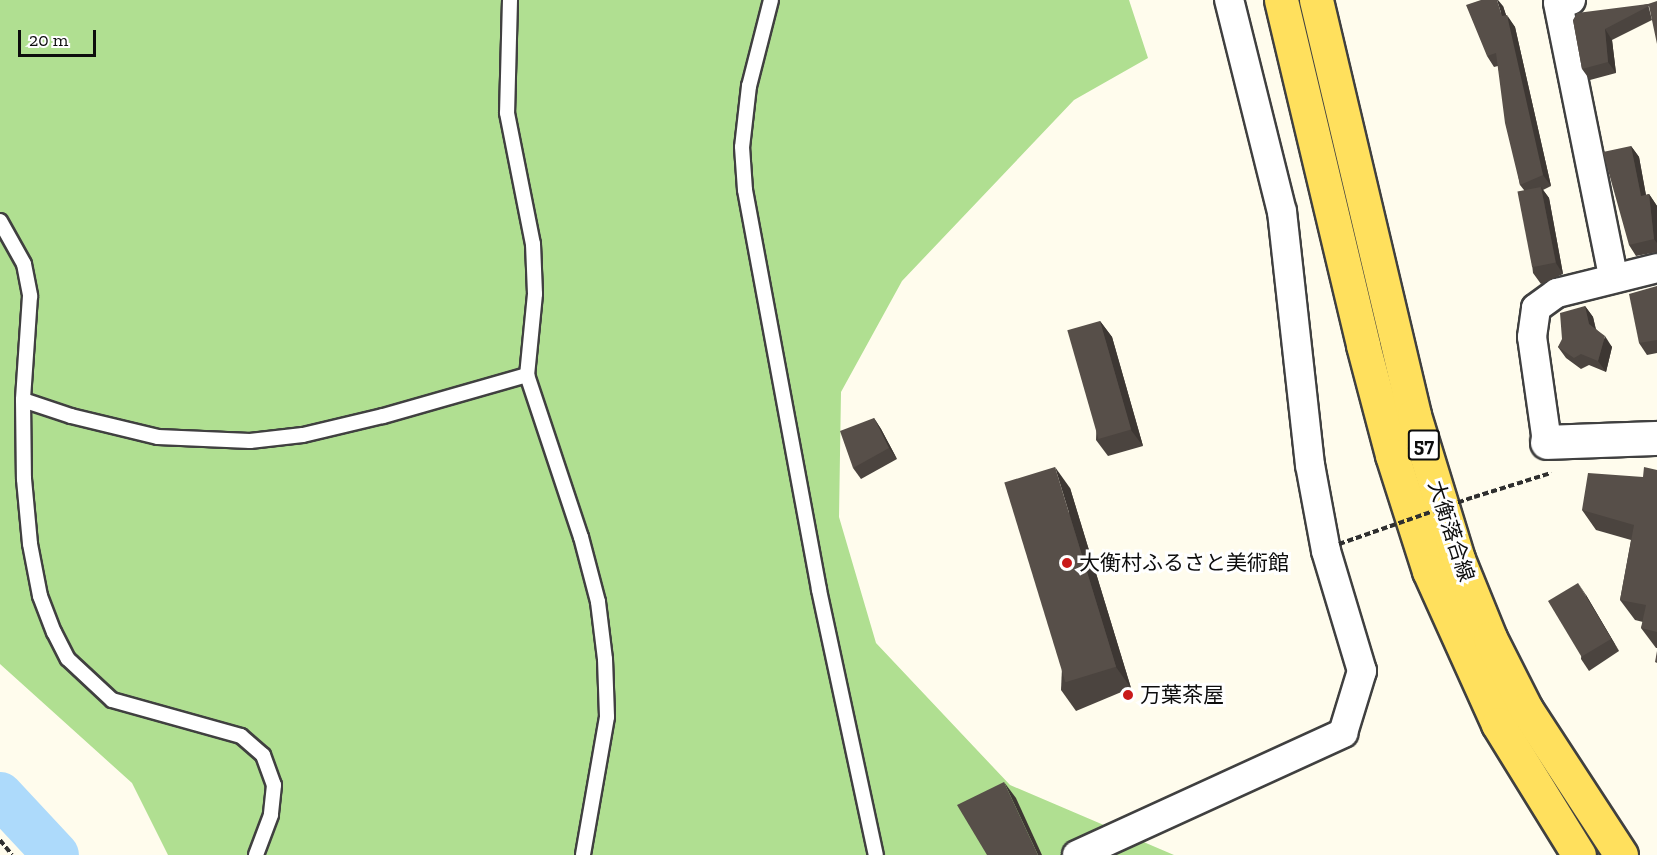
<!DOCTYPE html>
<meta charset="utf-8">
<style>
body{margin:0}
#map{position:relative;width:1657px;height:855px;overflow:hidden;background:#fffced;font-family:"Zilla Slab","Noto Sans JP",serif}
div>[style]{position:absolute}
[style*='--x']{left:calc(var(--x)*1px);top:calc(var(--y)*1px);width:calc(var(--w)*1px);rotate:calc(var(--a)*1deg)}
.forest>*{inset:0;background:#b0df91}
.river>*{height:46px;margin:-23px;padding:0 23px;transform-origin:23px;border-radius:23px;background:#addafb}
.path>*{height:4px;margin-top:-2px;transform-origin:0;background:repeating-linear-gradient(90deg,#2f2f2f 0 6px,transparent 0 9px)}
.roads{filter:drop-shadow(2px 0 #404040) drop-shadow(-2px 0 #404040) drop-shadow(0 2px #404040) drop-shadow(0 -2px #404040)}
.service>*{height:14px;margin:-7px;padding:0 7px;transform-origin:7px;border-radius:7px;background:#fff}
.minor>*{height:28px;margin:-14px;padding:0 14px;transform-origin:14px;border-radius:14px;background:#fff}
.tertiary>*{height:33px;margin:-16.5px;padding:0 16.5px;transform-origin:16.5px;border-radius:16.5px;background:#fff}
.primary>*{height:33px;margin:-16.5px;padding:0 16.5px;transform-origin:16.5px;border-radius:16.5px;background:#ffe05d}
.path-bridge>*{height:4px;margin-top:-2px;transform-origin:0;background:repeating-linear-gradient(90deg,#2f2f2f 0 6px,transparent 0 9px)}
.wall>*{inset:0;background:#4b443f}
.shaded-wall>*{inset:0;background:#3d3733}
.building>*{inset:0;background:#574f49;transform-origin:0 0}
.dots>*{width:16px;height:16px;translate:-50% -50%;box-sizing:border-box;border:3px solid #fff;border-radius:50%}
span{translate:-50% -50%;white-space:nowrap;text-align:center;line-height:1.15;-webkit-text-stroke:6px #fff;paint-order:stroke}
.shield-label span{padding:2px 4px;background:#fff;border:2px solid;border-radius:4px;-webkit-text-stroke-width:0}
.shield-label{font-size:20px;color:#0d0d0d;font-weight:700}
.street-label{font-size:21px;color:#0d0d0d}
.poi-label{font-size:21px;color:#0d0d0d}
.left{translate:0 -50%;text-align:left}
.scale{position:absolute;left:18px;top:30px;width:78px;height:27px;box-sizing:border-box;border:3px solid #0d0d0d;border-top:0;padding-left:8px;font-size:18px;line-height:21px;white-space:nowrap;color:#0d0d0d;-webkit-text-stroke:4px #fff;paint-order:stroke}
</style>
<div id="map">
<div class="forest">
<i style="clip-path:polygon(0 0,1129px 0,1148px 58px,1074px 100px,902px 281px,841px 392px,839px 517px,876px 643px,1010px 785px,1174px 855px,168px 855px,132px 783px,0 664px)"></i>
</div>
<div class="river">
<i style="--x:0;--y:795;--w:82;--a:47"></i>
</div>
<div class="path">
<i style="--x:1474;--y:497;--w:81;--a:-17.3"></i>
<i style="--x:0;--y:840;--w:19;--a:51"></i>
</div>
<div class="roads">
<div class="service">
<i style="--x:510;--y:0;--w:113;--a:91.5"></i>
<i style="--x:507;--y:113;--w:134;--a:78.8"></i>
<i style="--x:533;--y:244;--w:50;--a:87.7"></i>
<i style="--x:535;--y:294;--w:81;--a:95.6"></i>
<i style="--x:527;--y:375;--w:171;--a:71.6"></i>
<i style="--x:581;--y:537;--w:67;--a:75.3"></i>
<i style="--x:598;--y:602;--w:57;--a:83"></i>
<i style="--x:605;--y:659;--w:58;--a:88"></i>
<i style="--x:607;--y:717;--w:140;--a:99.9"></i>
<i style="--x:771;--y:0;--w:89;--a:104.3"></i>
<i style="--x:749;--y:86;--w:61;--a:96.5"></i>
<i style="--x:742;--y:147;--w:43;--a:86"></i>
<i style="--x:745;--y:190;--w:407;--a:79.5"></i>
<i style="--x:819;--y:590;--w:271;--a:77.9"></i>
<i style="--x:0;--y:221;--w:49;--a:60.8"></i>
<i style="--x:24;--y:264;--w:33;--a:79"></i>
<i style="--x:30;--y:296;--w:104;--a:93.9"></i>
<i style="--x:23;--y:400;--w:79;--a:89.3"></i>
<i style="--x:24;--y:479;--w:65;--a:84.7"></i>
<i style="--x:30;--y:544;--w:53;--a:79.1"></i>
<i style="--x:40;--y:596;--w:39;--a:69"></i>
<i style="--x:54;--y:632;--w:30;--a:63"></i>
<i style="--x:68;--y:659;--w:60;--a:43"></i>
<i style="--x:112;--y:700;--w:134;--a:15.6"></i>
<i style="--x:241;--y:736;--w:29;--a:41"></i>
<i style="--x:263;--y:755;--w:32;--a:70"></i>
<i style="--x:274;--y:785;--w:30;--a:96"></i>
<i style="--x:271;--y:815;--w:43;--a:110.6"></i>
<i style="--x:23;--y:400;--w:51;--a:18.4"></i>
<i style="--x:71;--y:416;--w:89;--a:13.6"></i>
<i style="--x:158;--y:437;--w:92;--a:2.5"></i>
<i style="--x:250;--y:441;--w:53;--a:-6.5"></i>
<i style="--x:303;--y:435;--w:82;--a:-13.4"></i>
<i style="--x:383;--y:416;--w:150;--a:-15.9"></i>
</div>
<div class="minor">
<i style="--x:1571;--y:0;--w:13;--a:167"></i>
<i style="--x:1558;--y:3;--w:278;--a:78.6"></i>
<i style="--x:1547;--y:442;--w:106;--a:-98.1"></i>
<i style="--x:1532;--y:337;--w:29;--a:-82"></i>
<i style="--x:1536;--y:308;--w:26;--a:-36"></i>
<i style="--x:1557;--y:293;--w:103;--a:-14"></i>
<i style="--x:1077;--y:855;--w:293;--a:-24.6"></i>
<i style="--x:1343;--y:733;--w:65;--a:-73"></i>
<i style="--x:1362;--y:671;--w:125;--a:-106.7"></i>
<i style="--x:1326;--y:551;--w:87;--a:-100.5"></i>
<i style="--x:1310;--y:465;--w:255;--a:-96.3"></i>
<i style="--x:1282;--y:212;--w:219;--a:-104"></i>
</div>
<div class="tertiary">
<i style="--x:1547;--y:442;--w:110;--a:-2.1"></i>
</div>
<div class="primary">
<i style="--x:1281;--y:0;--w:355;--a:76.6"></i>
<i style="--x:1363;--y:345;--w:114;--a:75.2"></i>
<i style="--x:1392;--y:455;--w:122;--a:72.3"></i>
<i style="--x:1429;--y:571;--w:168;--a:65.7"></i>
<i style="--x:1498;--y:724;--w:154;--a:58.3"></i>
<i style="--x:1316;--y:0;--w:426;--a:76.7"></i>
<i style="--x:1414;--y:415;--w:151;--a:73"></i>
<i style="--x:1458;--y:559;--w:85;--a:67.9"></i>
<i style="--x:1490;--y:638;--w:80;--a:63.1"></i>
<i style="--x:1526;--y:709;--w:174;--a:56.9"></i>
</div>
</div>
<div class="path-bridge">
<i style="--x:1339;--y:544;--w:143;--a:-19.2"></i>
</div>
<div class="wall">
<i style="clip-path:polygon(1648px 4px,1652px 20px,1612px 40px,1616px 73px,1590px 80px,1582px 69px,1573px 20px)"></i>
<i style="clip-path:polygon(1503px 6px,1506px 15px,1515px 27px,1551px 186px,1543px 190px,1549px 198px,1563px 274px,1541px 284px,1533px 273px,1524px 190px,1520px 185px,1498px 66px,1494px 67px,1487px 56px)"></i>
<i style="clip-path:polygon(1631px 146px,1639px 157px,1646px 195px,1649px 194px,1657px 206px,1657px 252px,1636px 256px,1629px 245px)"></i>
<i style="clip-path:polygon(1657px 286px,1657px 353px,1647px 355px,1639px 343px)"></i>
<i style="clip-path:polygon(1585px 306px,1593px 317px,1596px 329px,1612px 347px,1606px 372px,1589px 365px,1581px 369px,1566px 358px,1558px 347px)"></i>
<i style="clip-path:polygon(1100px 321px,1112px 337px,1143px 446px,1108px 456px,1096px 440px)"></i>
<i style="clip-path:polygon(874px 418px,881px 429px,897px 459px,861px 479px,853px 468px)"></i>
<i style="clip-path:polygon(1657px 470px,1657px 648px,1656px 648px,1641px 628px,1643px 622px,1635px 620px,1620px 600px,1631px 540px,1596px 530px,1582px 510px)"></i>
<i style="clip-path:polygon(1070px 488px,1131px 688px,1076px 711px,1061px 690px)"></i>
<i style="clip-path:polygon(1586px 595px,1619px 651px,1589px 671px,1581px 659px)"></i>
</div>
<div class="shaded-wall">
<i style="clip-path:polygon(1497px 0,1498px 0,1503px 6px,1509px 24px,1507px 15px,1515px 27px,1551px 186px,1543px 175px,1502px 16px)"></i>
<i style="clip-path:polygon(1605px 29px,1612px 40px,1616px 73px,1608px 62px)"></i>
<i style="clip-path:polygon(1631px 146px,1639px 157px,1648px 207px,1641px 196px)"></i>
<i style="clip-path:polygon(1541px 187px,1549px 198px,1563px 274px,1556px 263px)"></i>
<i style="clip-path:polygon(1649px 194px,1657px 206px,1657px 243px,1654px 239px)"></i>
<i style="clip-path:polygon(1585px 306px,1593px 317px,1597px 336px,1589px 324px)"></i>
<i style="clip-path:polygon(1100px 321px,1112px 337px,1143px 446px,1131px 430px)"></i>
<i style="clip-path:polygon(1605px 336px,1612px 347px,1606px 372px,1598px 361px)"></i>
<i style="clip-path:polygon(874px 418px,881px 429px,897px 459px,889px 448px)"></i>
<i style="clip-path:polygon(1055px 467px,1070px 488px,1131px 688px,1116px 667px)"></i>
<i style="clip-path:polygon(1578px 583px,1586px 595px,1619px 651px,1611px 639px)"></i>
<i style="clip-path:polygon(1004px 782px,1016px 798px,1042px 855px,1038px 855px)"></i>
</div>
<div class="building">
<i style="clip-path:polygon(1481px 0,1497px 0,1502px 16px,1507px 15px,1543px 175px,1520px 185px,1505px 123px,1496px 53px,1487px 56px,1466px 5px)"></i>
<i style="clip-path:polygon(1657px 1px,1657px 44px,1649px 6px,1605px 29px,1608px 62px,1582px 69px,1573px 20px,1577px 13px,1648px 4px)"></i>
<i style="clip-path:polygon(1631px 146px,1641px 196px,1649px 194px,1654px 239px,1629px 245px,1603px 152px)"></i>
<i style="left:1541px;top:187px;width:77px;height:24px;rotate:79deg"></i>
<i style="clip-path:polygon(1657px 286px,1657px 340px,1639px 343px,1629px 294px)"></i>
<i style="clip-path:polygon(1585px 306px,1589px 324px,1605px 336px,1598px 361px,1581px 354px,1574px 358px,1558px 347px,1562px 339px,1560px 313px)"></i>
<i style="left:1100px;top:321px;width:113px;height:34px;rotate:74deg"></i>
<i style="clip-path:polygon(874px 418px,889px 448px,853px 468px,840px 431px)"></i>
<i style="left:1055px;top:467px;width:209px;height:53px;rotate:73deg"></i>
<i style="clip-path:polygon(1644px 467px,1657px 470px,1657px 632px,1641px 628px,1646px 605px,1620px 600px,1634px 525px,1582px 510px,1588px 473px,1643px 477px)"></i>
<i style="left:1578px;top:583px;width:65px;height:35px;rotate:59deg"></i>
<i style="clip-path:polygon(1657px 651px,1657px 663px,1655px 662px)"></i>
<i style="clip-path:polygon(1004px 782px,1038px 855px,987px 855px,957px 805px)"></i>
</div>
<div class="dots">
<i style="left:1067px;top:563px;background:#c91a19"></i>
<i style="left:1128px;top:695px;background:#c91a19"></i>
</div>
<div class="shield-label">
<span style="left:1424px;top:445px">57</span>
</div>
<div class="street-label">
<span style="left:1451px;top:531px;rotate:72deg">大衡落合線</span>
</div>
<div class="poi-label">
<span class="left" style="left:1079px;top:563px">大衡村ふるさと美術館</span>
<span class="left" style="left:1140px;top:695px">万葉茶屋</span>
</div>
<div class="scale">20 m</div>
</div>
